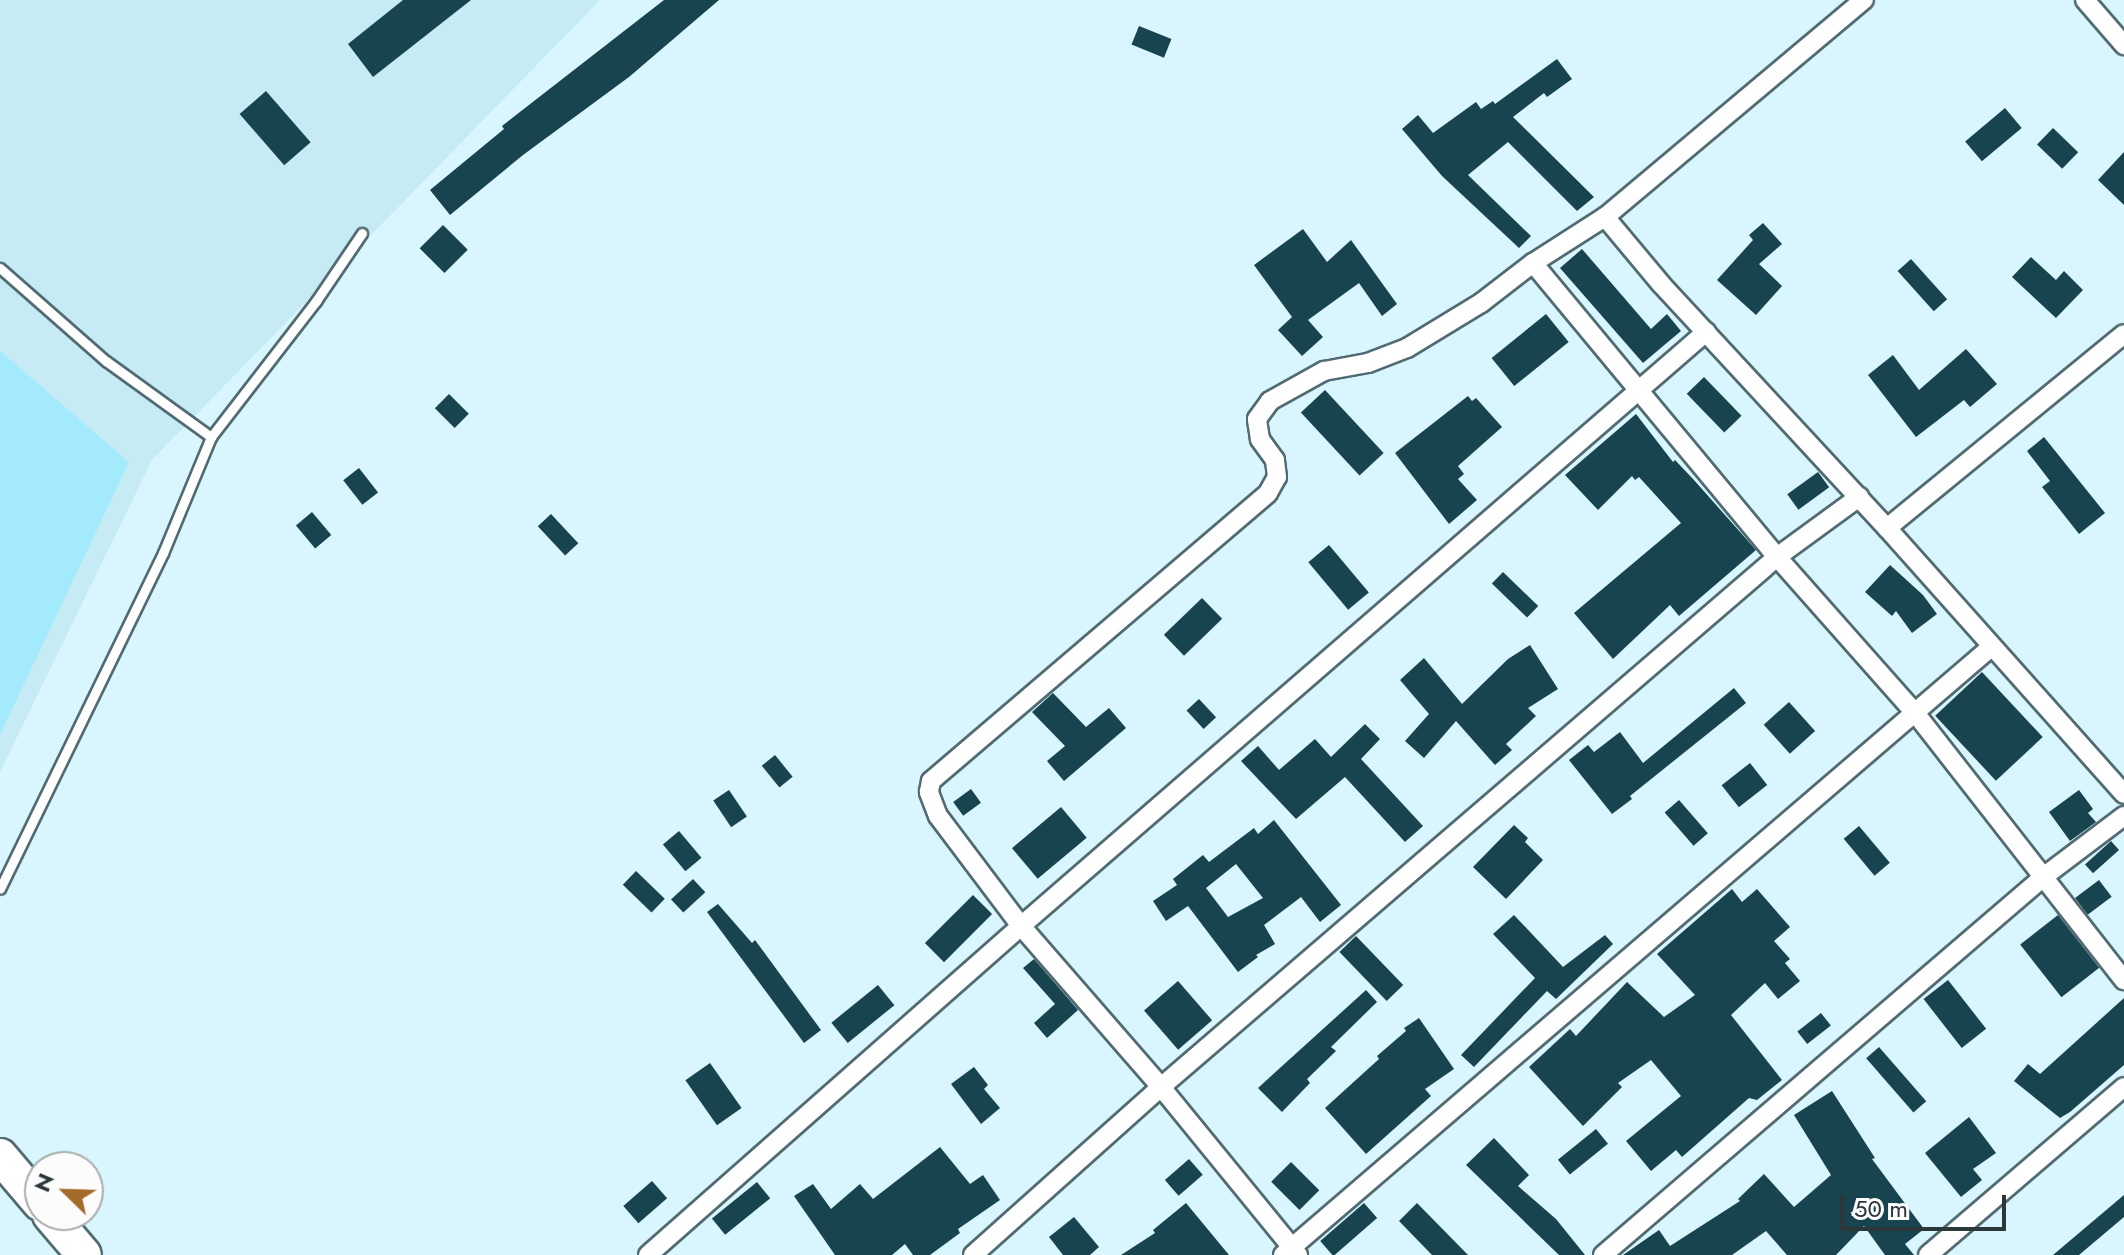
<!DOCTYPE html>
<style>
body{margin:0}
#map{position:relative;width:2124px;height:1255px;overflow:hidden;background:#d9f5fd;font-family:Jost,sans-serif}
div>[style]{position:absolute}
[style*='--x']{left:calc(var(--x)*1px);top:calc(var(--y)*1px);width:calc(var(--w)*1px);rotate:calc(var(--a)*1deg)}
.built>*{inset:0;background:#c6ebf5}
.green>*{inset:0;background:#a4eafd}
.building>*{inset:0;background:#17444f;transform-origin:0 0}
.roads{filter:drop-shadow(2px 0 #526b72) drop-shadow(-2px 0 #526b72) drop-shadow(0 2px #526b72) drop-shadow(0 -2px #526b72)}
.lane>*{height:9px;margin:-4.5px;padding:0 4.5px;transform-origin:4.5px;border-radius:4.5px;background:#fff}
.street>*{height:18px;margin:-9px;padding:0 9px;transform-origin:9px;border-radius:9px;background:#fff}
.highway>*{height:34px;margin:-17px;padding:0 17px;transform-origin:17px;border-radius:17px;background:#fff}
span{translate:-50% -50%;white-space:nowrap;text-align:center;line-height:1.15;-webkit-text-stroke:8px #fcfcfc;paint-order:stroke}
.north{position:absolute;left:24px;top:1151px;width:80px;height:80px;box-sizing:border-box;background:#fcfcfc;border:2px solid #a9adae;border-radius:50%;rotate:293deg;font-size:22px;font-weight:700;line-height:32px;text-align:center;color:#2c373a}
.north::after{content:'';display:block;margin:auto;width:28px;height:36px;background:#a46b2a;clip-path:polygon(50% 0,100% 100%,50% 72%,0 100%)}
.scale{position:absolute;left:1840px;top:1195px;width:166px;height:36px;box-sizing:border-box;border:4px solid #2c373a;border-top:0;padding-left:10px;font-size:24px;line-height:28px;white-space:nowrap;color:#2c373a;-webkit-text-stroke:6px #fcfcfc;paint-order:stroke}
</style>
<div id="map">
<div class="built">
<i style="clip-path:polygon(0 0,600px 0,152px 460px,0 772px)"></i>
</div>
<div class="green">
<i style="clip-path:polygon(0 351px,129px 462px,0 735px)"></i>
</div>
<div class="building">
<i style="clip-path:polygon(403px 0,471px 0,373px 77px,348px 44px)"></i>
<i style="clip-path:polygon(664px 0,719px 0,629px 77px,523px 155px,450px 215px,430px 190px,504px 129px,502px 126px)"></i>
<i style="left:1139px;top:26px;width:35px;height:20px;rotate:22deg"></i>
<i style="clip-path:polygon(1557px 59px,1572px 79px,1547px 97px,1544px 93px,1513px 117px,1594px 197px,1577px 211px,1508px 142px,1468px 175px,1531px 236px,1519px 248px,1442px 176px,1402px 129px,1418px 115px,1433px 133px,1476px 102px,1481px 109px,1493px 101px,1495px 104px)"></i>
<i style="left:266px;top:91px;width:68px;height:35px;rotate:49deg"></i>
<i style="left:2005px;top:108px;width:26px;height:52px;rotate:50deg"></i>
<i style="left:2053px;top:128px;width:35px;height:23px;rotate:44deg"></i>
<i style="clip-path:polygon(2124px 152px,2124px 205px,2098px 180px)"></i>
<i style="clip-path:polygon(1763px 223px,1782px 244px,1759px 264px,1782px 286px,1756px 315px,1717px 280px,1753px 240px,1749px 235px)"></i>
<i style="left:443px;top:225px;width:35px;height:33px;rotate:45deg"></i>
<i style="clip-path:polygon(1303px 229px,1327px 262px,1351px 240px,1397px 304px,1382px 316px,1359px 283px,1308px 320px,1323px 337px,1302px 356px,1278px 330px,1292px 317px,1254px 265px)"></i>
<i style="clip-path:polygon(1582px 249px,1651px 329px,1667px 314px,1681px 331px,1643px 363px,1560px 268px)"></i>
<i style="clip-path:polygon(2031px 257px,2056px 280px,2064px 271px,2083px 290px,2056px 318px,2012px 277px)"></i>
<i style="left:1911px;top:259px;width:54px;height:18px;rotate:48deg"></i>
<i style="left:1546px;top:314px;width:36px;height:70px;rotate:51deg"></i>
<i style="clip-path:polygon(1966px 349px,1997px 384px,1970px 407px,1964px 400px,1916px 437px,1868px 375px,1893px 355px,1919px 390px)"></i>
<i style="left:1704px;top:377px;width:54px;height:24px;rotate:46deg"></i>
<i style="left:1325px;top:390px;width:86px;height:33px;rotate:47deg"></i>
<i style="left:449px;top:394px;width:28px;height:20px;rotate:45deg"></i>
<i style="clip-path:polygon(1468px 396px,1472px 401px,1476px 398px,1502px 427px,1458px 466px,1464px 474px,1458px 479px,1477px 500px,1449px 524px,1395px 453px)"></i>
<i style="clip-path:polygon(1636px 414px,1673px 462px,1675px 460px,1694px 480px,1756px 550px,1679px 616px,1670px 605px,1613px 659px,1574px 613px,1681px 523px,1639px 477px,1635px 480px,1632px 476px,1598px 510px,1565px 475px)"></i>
<i style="clip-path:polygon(2044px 437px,2105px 513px,2079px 534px,2042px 487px,2050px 481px,2027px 451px)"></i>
<i style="left:359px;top:468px;width:31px;height:20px;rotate:52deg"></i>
<i style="left:1818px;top:472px;width:19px;height:38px;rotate:54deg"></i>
<i style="left:312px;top:512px;width:30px;height:21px;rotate:50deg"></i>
<i style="left:551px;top:514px;width:40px;height:18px;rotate:47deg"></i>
<i style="left:1329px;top:545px;width:62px;height:27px;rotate:50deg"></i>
<i style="clip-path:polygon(1890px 565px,1923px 595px,1937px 614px,1912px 633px,1896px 611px,1892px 616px,1865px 592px)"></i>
<i style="left:1503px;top:572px;width:49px;height:16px;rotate:44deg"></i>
<i style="left:1202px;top:598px;width:29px;height:53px;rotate:46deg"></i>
<i style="clip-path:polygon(1530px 645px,1558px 689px,1528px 708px,1536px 716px,1506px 744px,1512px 750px,1495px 765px,1456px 721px,1424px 758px,1405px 741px,1429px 714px,1400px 680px,1424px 658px,1462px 704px,1508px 659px)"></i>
<i style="left:1982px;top:672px;width:89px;height:64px;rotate:47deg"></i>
<i style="clip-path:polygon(1734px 688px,1746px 703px,1630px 796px,1632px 799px,1612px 814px,1569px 760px,1588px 745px,1594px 752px,1620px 732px,1643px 763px)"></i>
<i style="clip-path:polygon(1053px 693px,1086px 727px,1109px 708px,1126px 728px,1064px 781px,1047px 761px,1065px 746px,1032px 712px)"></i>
<i style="left:1199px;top:699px;width:25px;height:17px;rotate:47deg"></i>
<i style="left:1789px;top:702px;width:39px;height:34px;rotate:48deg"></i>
<i style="clip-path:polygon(1365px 724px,1380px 739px,1361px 759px,1423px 826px,1405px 842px,1345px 777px,1296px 819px,1241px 761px,1258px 746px,1279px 770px,1315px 739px,1331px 757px)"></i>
<i style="left:775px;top:755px;width:28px;height:17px;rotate:51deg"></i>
<i style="left:1750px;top:763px;width:28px;height:36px;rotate:52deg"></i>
<i style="left:971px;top:789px;width:17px;height:22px;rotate:54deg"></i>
<i style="left:729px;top:790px;width:32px;height:19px;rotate:56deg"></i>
<i style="clip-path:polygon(2079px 790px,2093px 809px,2088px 813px,2096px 822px,2070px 841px,2049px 812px)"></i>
<i style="left:1679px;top:800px;width:44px;height:19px;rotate:49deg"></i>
<i style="left:1061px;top:807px;width:40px;height:64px;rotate:50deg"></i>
<i style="clip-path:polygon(evenodd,1274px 820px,1341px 905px,1320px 922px,1301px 897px,1264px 925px,1275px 944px,1256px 955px,1258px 957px,1238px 972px,1188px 906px,1166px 921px,1153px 901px,1177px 885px,1173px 879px,1203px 855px,1209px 862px,1254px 828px,1258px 834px,1274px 820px,1236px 864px,1263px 898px,1228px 917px,1206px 888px,1236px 864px)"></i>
<i style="clip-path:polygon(1514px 825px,1528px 838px,1525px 842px,1543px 860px,1506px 899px,1473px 867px)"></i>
<i style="left:1859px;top:826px;width:48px;height:20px;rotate:50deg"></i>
<i style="left:679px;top:831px;width:35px;height:21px;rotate:50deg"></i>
<i style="left:2111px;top:841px;width:12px;height:35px;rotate:48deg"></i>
<i style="left:636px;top:871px;width:40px;height:19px;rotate:44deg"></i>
<i style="left:693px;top:879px;width:18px;height:30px;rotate:47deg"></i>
<i style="left:2099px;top:880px;width:21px;height:30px;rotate:53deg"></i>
<i style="clip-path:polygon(1732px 889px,1742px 902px,1757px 889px,1790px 927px,1774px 941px,1790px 959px,1785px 963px,1800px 981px,1778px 999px,1765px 983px,1731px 1015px,1782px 1080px,1757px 1100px,1749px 1098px,1682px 1157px,1676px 1150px,1651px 1171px,1626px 1141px,1681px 1096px,1651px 1060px,1618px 1083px,1622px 1087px,1583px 1126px,1529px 1067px,1570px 1029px,1576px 1036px,1627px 982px,1664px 1017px,1695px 995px,1657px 954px)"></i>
<i style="left:973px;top:895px;width:27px;height:68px;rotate:45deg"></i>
<i style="clip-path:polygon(718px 904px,752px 943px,755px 940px,821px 1030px,804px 1043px,707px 912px)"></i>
<i style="clip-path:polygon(1514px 915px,1563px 967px,1605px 935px,1613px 944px,1556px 999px,1547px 991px,1474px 1067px,1461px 1055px,1535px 978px,1493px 934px)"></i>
<i style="left:2058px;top:915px;width:67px;height:48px;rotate:52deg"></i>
<i style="left:1356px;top:936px;width:68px;height:23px;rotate:46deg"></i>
<i style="clip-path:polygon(1034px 959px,1078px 1010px,1047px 1038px,1034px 1023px,1055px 1004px,1023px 968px)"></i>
<i style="left:1948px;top:980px;width:62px;height:31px;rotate:52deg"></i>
<i style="left:1178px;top:981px;width:52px;height:45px;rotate:49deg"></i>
<i style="left:878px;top:985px;width:26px;height:60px;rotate:51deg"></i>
<i style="clip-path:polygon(1366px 990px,1377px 1002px,1331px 1047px,1336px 1051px,1307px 1079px,1310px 1083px,1282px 1112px,1258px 1088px)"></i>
<i style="clip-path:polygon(2124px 998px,2124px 1065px,2070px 1112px,2060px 1118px,2014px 1081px,2028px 1064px,2040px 1074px)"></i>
<i style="left:1821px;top:1013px;width:16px;height:30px;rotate:52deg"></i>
<i style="clip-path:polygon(1419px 1018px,1454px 1069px,1425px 1089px,1431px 1096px,1366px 1154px,1325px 1108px,1379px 1059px,1377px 1056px,1406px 1031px,1404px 1028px)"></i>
<i style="left:1879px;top:1047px;width:72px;height:17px;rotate:49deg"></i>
<i style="left:710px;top:1063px;width:55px;height:30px;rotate:55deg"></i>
<i style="clip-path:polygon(974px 1067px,988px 1085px,984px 1089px,1000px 1108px,981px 1124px,951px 1084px)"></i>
<i style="clip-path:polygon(1832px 1091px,1875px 1158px,1872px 1159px,1924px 1229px,1905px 1244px,1914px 1255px,1885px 1255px,1864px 1226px,1836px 1255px,1787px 1255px,1766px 1231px,1732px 1255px,1623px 1255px,1659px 1230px,1670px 1246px,1740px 1201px,1738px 1199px,1764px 1174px,1794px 1207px,1831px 1175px,1794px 1115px)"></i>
<i style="clip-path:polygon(1969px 1117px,1996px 1153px,1973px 1169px,1982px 1180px,1961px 1197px,1925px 1153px)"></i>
<i style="left:1596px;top:1129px;width:19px;height:49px;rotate:51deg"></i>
<i style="clip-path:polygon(1494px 1138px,1529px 1175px,1518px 1186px,1556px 1219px,1585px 1255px,1559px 1255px,1466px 1165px)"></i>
<i style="clip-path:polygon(940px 1147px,970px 1184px,983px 1175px,1000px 1200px,958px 1229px,960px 1233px,930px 1255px,913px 1255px,905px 1244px,892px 1255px,835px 1255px,794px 1196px,813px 1184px,831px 1209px,860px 1184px,873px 1199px)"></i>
<i style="left:1189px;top:1159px;width:21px;height:32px;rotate:49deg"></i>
<i style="left:1291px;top:1162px;width:40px;height:28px;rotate:45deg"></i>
<i style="left:652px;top:1181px;width:23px;height:38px;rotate:49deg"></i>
<i style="left:757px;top:1182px;width:21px;height:58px;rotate:51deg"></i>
<i style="clip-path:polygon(2124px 1195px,2124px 1217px,2079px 1255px,2053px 1255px)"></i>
<i style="clip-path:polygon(1186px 1203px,1229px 1255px,1121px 1255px,1155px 1233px,1153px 1230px)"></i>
<i style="left:1364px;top:1203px;width:20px;height:58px;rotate:49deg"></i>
<i style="clip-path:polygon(1417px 1203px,1468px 1255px,1432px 1255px,1399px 1221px)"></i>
<i style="clip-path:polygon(1074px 1217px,1099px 1247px,1090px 1255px,1063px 1255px,1049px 1237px)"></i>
</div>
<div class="roads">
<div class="lane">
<i style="--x:0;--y:268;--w:141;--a:41.3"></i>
<i style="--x:106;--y:361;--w:130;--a:35.9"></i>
<i style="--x:211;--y:437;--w:126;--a:112.5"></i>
<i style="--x:163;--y:553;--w:373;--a:115.9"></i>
<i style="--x:211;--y:437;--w:172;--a:-52.3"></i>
<i style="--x:316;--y:301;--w:82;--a:-55.9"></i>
</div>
<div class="street">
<i style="--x:2085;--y:0;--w:60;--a:49.1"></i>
<i style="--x:1605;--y:217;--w:87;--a:50.1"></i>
<i style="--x:1661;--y:284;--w:333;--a:47.2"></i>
<i style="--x:1887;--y:528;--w:356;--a:48.3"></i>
<i style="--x:1533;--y:263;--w:382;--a:50.3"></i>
<i style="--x:1777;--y:557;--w:210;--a:48.5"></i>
<i style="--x:1916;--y:714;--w:338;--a:52"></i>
<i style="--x:1887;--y:528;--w:306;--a:-39.3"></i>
<i style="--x:648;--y:1255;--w:497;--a:-41.4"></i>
<i style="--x:1021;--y:926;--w:907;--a:-40.93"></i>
<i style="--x:973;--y:1255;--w:252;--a:-41.8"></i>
<i style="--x:1161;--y:1087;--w:813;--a:-40.71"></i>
<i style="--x:1777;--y:557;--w:102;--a:-36.2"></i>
<i style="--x:1283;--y:1255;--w:933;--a:-40.65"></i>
<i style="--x:1298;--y:1255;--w:217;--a:-129.2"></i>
<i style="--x:1161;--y:1087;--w:213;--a:-131"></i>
<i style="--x:1021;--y:926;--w:138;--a:-127"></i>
<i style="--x:938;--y:816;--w:26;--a:-111"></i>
<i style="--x:929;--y:792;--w:11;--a:-80"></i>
<i style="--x:931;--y:781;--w:443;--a:-40.5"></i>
<i style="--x:1268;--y:493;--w:18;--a:-61"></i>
<i style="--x:1277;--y:477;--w:17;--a:-97"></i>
<i style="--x:1275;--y:460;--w:26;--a:-126"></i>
<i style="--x:1260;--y:439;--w:20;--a:-99"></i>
<i style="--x:1257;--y:419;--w:22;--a:-54"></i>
<i style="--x:1270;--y:401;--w:62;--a:-29.1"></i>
<i style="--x:1324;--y:371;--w:45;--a:-10.3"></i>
<i style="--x:1368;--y:363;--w:42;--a:-21"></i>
<i style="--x:1407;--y:348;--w:87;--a:-31.3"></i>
<i style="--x:1481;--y:303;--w:66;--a:-37.6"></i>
<i style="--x:1533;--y:263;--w:85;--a:-32.6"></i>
<i style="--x:1605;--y:217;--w:338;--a:-40"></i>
<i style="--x:1603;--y:1255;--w:579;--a:-40.65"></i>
<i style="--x:2042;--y:878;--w:103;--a:-37.1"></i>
<i style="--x:1928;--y:1255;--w:258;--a:-40.6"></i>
</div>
<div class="highway">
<i style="--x:0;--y:1156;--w:62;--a:49.6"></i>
<i style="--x:50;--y:1215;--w:52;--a:49.6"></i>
</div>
</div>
<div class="north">N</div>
<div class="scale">50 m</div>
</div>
